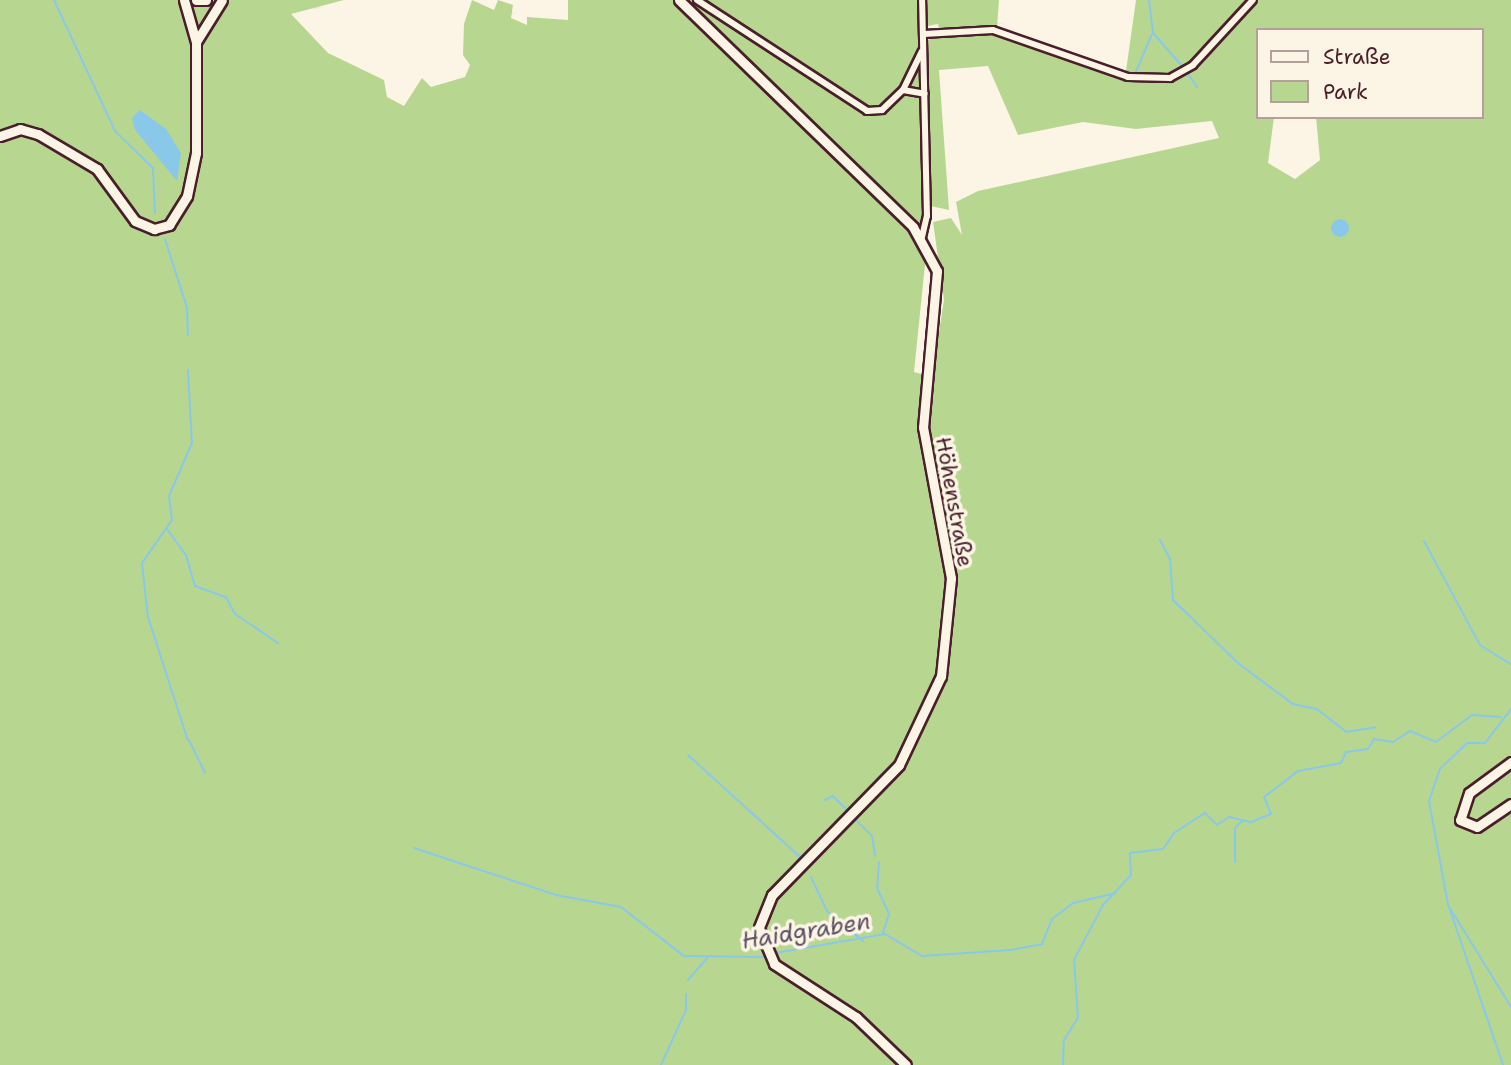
<!DOCTYPE html>
<meta charset="utf-8">
<style>
body{margin:0}
#map{position:relative;width:1511px;height:1065px;overflow:hidden;background:#fcf5e5;font-family:"Shantell Sans",sans-serif}
div>[style]{position:absolute}
[style*='--x']{left:calc(var(--x)*1px);top:calc(var(--y)*1px);width:calc(var(--w)*1px);rotate:calc(var(--a)*1deg)}
.green>*{inset:0;background:#b7d791}
.water>*{inset:0;background:#8ac8ea}
.round{border-radius:50%}
.stream>*{height:2px;margin:-1px;padding:0 1px;transform-origin:1px;border-radius:1px;background:#8ac8ea}
.roads{filter:drop-shadow(2px 0 #4a1f2b) drop-shadow(-2px 0 #4a1f2b) drop-shadow(0 2px #4a1f2b) drop-shadow(0 -2px #4a1f2b)}
.street>*{height:6px;margin:-3px;padding:0 3px;transform-origin:3px;border-radius:3px;background:#fcf5e5}
.secondary>*{height:9px;margin:-4.5px;padding:0 4.5px;transform-origin:4.5px;border-radius:4.5px;background:#fcf5e5}
span{translate:-50% -50%;white-space:nowrap;text-align:center;line-height:1.15;-webkit-text-stroke:7px #fcf5e5;paint-order:stroke}
.street-label{font-size:21px;color:#4a1f2b}
.water-label{font-size:23px;color:#5d5264;font-style:italic}
.legend{position:absolute;left:1256px;top:28px;width:228px;height:91px;box-sizing:border-box;background:#fcf5e5;border:2px solid #b59f9b;margin:0;padding:9px 12px;list-style:none;font-size:21px;color:#4a1f2b}
.legend li{display:flex;align-items:center;gap:14px;height:35px}
.legend b{width:35px;border:2px solid #b59f9b}
</style>
<div id="map">
<div class="green">
<i style="clip-path:polygon(evenodd,0 0,344px 0,291px 14px,328px 53px,384px 80px,387px 97px,404px 106px,422px 78px,431px 87px,465px 77px,470px 65px,463px 55px,464px 24px,472px 0,494px 10px,498px 0,513px 5px,511px 18px,527px 25px,527px 17px,568px 20px,568px 0,999px 0,997px 28px,1126px 71px,1136px 0,1511px 0,1511px 1065px,0 1065px,0 0,938px 24px,940px 34px,920px 44px,919px 28px,938px 24px,0 0,1257px 30px,1481px 30px,1481px 117px,1316px 117px,1320px 160px,1295px 179px,1268px 163px,1274px 117px,1257px 117px,1257px 30px,0 0,988px 66px,1018px 135px,1083px 122px,1136px 129px,1212px 121px,1219px 138px,978px 191px,956px 202px,962px 235px,951px 218px,933px 222px,944px 300px,932px 377px,914px 372px,931px 206px,949px 210px,939px 70px,988px 66px)"></i>
</div>
<div class="water">
<i style="clip-path:polygon(140px 110px,166px 129px,181px 153px,177px 181px,135px 130px,132px 118px)"></i>
<i class="round" style="left:1331px;top:219px;width:18px;height:18px"></i>
</div>
<div class="stream">
<i style="--x:54;--y:0;--w:145;--a:65"></i>
<i style="--x:115;--y:131;--w:53;--a:44.2"></i>
<i style="--x:153;--y:168;--w:45;--a:87.5"></i>
<i style="--x:1149;--y:0;--w:33;--a:83"></i>
<i style="--x:1153;--y:33;--w:45;--a:48.6"></i>
<i style="--x:1135;--y:74;--w:43;--a:-67"></i>
<i style="--x:1188;--y:74;--w:16;--a:55"></i>
<i style="--x:165;--y:239;--w:72;--a:72.3"></i>
<i style="--x:187;--y:308;--w:27;--a:88"></i>
<i style="--x:188;--y:370;--w:73;--a:86.9"></i>
<i style="--x:192;--y:443;--w:58;--a:113.5"></i>
<i style="--x:169;--y:496;--w:24;--a:83"></i>
<i style="--x:172;--y:520;--w:52;--a:124.9"></i>
<i style="--x:142;--y:563;--w:54;--a:83.7"></i>
<i style="--x:148;--y:617;--w:130;--a:72.1"></i>
<i style="--x:167;--y:529;--w:32;--a:54"></i>
<i style="--x:186;--y:555;--w:32;--a:74"></i>
<i style="--x:195;--y:586;--w:33;--a:20"></i>
<i style="--x:226;--y:597;--w:19;--a:62"></i>
<i style="--x:235;--y:614;--w:52;--a:34"></i>
<i style="--x:1160;--y:540;--w:21;--a:62"></i>
<i style="--x:1170;--y:559;--w:41;--a:85.8"></i>
<i style="--x:1173;--y:600;--w:92;--a:44.1"></i>
<i style="--x:1239;--y:664;--w:67;--a:36.5"></i>
<i style="--x:1293;--y:704;--w:25;--a:12"></i>
<i style="--x:1317;--y:709;--w:37;--a:38"></i>
<i style="--x:1346;--y:732;--w:30;--a:-9"></i>
<i style="--x:1424;--y:541;--w:118;--a:61.7"></i>
<i style="--x:1480;--y:645;--w:36;--a:32"></i>
<i style="--x:1511;--y:709;--w:43;--a:127.4"></i>
<i style="--x:1485;--y:743;--w:18;--a:180"></i>
<i style="--x:1467;--y:743;--w:37;--a:136"></i>
<i style="--x:1440;--y:769;--w:34;--a:109"></i>
<i style="--x:1429;--y:801;--w:106;--a:79.6"></i>
<i style="--x:1448;--y:905;--w:120;--a:58.3"></i>
<i style="--x:189;--y:740;--w:37;--a:64"></i>
<i style="--x:688;--y:755;--w:153;--a:42.3"></i>
<i style="--x:825;--y:800;--w:9;--a:-27"></i>
<i style="--x:833;--y:796;--w:21;--a:45"></i>
<i style="--x:857;--y:821;--w:21;--a:45"></i>
<i style="--x:872;--y:836;--w:20;--a:81"></i>
<i style="--x:414;--y:848;--w:150;--a:18.3"></i>
<i style="--x:556;--y:895;--w:66;--a:10.5"></i>
<i style="--x:621;--y:907;--w:80;--a:37.9"></i>
<i style="--x:684;--y:956;--w:83;--a:0.7"></i>
<i style="--x:879;--y:862;--w:26;--a:94"></i>
<i style="--x:877;--y:888;--w:29;--a:65"></i>
<i style="--x:889;--y:914;--w:20;--a:108"></i>
<i style="--x:1235;--y:862;--w:34;--a:-90"></i>
<i style="--x:1235;--y:828;--w:11;--a:-45"></i>
<i style="--x:811;--y:877;--w:38;--a:65"></i>
<i style="--x:827;--y:911;--w:47;--a:39.8"></i>
<i style="--x:1449;--y:907;--w:167;--a:71.1"></i>
<i style="--x:775;--y:953;--w:112;--a:-9.8"></i>
<i style="--x:885;--y:934;--w:43;--a:30.7"></i>
<i style="--x:922;--y:956;--w:89;--a:-3.9"></i>
<i style="--x:1011;--y:950;--w:32;--a:-11"></i>
<i style="--x:1042;--y:944;--w:27;--a:-68"></i>
<i style="--x:1052;--y:919;--w:26;--a:-37"></i>
<i style="--x:1073;--y:903;--w:44;--a:-13.1"></i>
<i style="--x:688;--y:980;--w:30;--a:-49"></i>
<i style="--x:661;--y:1065;--w:60;--a:-65.6"></i>
<i style="--x:686;--y:1010;--w:16;--a:-90"></i>
<i style="--x:1063;--y:1065;--w:25;--a:-88"></i>
<i style="--x:1064;--y:1040;--w:26;--a:-58"></i>
<i style="--x:1078;--y:1018;--w:58;--a:-93.9"></i>
<i style="--x:1074;--y:960;--w:62;--a:-62.2"></i>
<i style="--x:1103;--y:905;--w:41;--a:-47"></i>
<i style="--x:1131;--y:875;--w:22;--a:-93"></i>
<i style="--x:1130;--y:853;--w:33;--a:-7"></i>
<i style="--x:1163;--y:849;--w:19;--a:-55"></i>
<i style="--x:1174;--y:833;--w:37;--a:-33"></i>
<i style="--x:1205;--y:813;--w:17;--a:45"></i>
<i style="--x:1217;--y:825;--w:14;--a:-34"></i>
<i style="--x:1229;--y:817;--w:23;--a:13"></i>
<i style="--x:1251;--y:822;--w:22;--a:-22"></i>
<i style="--x:1271;--y:814;--w:18;--a:-112"></i>
<i style="--x:1264;--y:797;--w:43;--a:-37.4"></i>
<i style="--x:1298;--y:771;--w:44;--a:-10.5"></i>
<i style="--x:1341;--y:763;--w:12;--a:-66"></i>
<i style="--x:1346;--y:752;--w:22;--a:-8"></i>
<i style="--x:1368;--y:749;--w:12;--a:-59"></i>
<i style="--x:1374;--y:739;--w:19;--a:9"></i>
<i style="--x:1393;--y:742;--w:20;--a:-33"></i>
<i style="--x:1410;--y:731;--w:28;--a:23"></i>
<i style="--x:1436;--y:742;--w:45;--a:-36.9"></i>
<i style="--x:1472;--y:715;--w:29;--a:4"></i>
</div>
<div class="roads">
<div class="street">
<i style="--x:697;--y:0;--w:203;--a:33.1"></i>
<i style="--x:867;--y:111;--w:15;--a:-4"></i>
<i style="--x:882;--y:110;--w:29;--a:-44"></i>
<i style="--x:903;--y:90;--w:22;--a:10"></i>
<i style="--x:924;--y:34;--w:69;--a:-3.3"></i>
<i style="--x:993;--y:30;--w:143;--a:19.2"></i>
<i style="--x:1128;--y:77;--w:42;--a:1.4"></i>
<i style="--x:1170;--y:78;--w:26;--a:-29"></i>
<i style="--x:1193;--y:65;--w:88;--a:-47.3"></i>
<i style="--x:903;--y:90;--w:43;--a:-64"></i>
<i style="--x:922;--y:237;--w:22;--a:-77"></i>
<i style="--x:927;--y:216;--w:216;--a:-91.3"></i>
</div>
<div class="secondary">
<i style="--x:184;--y:0;--w:44;--a:74.1"></i>
<i style="--x:196;--y:0;--w:10;--a:0"></i>
<i style="--x:679;--y:0;--w:326;--a:44.1"></i>
<i style="--x:913;--y:227;--w:50;--a:61.4"></i>
<i style="--x:937;--y:271;--w:157;--a:95.1"></i>
<i style="--x:923;--y:427;--w:154;--a:79.5"></i>
<i style="--x:951;--y:578;--w:99;--a:95.8"></i>
<i style="--x:941;--y:676;--w:98;--a:115.3"></i>
<i style="--x:899;--y:765;--w:182;--a:134.3"></i>
<i style="--x:772;--y:895;--w:35;--a:112"></i>
<i style="--x:759;--y:928;--w:39;--a:67"></i>
<i style="--x:774;--y:964;--w:98;--a:32.9"></i>
<i style="--x:856;--y:1017;--w:69;--a:43.8"></i>
<i style="--x:0;--y:136;--w:21;--a:-19"></i>
<i style="--x:20;--y:129;--w:19;--a:16"></i>
<i style="--x:38;--y:134;--w:69;--a:30.7"></i>
<i style="--x:97;--y:169;--w:64;--a:53.8"></i>
<i style="--x:135;--y:221;--w:21;--a:23"></i>
<i style="--x:154;--y:229;--w:16;--a:-15"></i>
<i style="--x:169;--y:225;--w:34;--a:-58"></i>
<i style="--x:187;--y:196;--w:44;--a:-78.2"></i>
<i style="--x:196;--y:153;--w:111;--a:-90"></i>
<i style="--x:196;--y:42;--w:49;--a:-58.2"></i>
<i style="--x:1511;--y:762;--w:52;--a:143.6"></i>
<i style="--x:1469;--y:793;--w:28;--a:108"></i>
<i style="--x:1460;--y:820;--w:18;--a:22"></i>
<i style="--x:1477;--y:827;--w:41;--a:-34.1"></i>
</div>
</div>
<div class="street-label">
<span style="left:954px;top:502px;rotate:80deg">Höhenstraße</span>
</div>
<div class="water-label">
<span style="left:806px;top:931px;rotate:-9deg">Haidgraben</span>
</div>
<ul class="legend">
<li><b style="height:9px;background:#fcf5e5"></b>Straße</li>
<li><b style="height:19px;background:#b7d791"></b>Park</li>
</ul>
</div>
